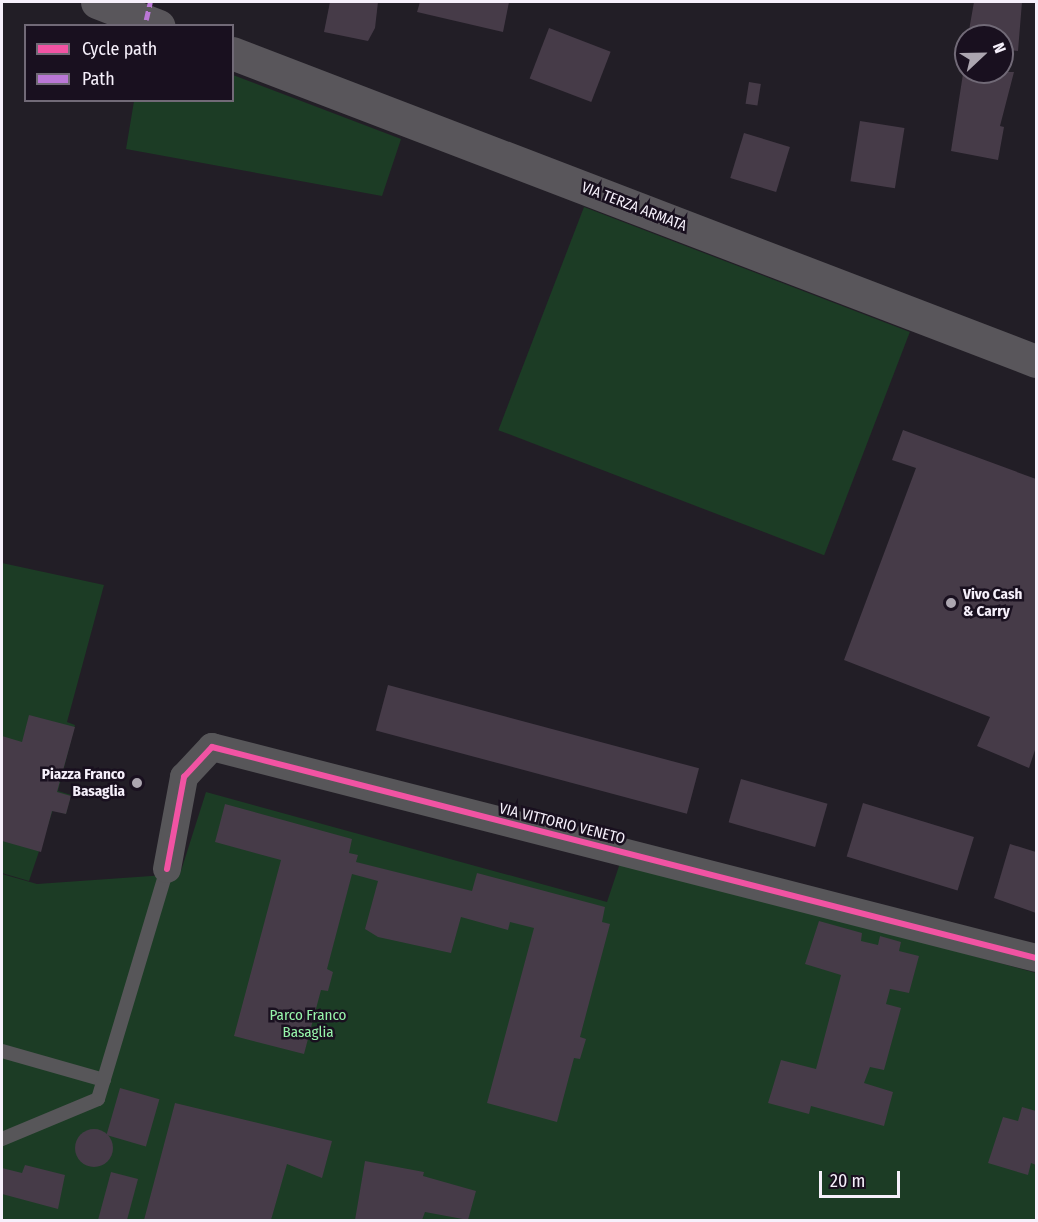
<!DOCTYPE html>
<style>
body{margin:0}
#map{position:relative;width:1038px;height:1222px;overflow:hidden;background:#221e26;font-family:"Fira Sans Condensed",sans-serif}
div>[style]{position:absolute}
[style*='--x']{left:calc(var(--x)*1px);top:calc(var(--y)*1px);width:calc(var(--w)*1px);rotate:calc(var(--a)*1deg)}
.green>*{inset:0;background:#1c3c25;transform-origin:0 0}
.building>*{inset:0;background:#463b48;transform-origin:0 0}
.round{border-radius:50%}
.lane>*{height:14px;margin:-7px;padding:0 7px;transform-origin:7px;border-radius:7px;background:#575659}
.street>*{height:28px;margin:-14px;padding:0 14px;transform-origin:14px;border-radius:14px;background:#575659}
.primary>*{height:33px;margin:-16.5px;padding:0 16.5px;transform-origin:16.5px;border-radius:16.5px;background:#59565b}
.quiet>*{height:4.5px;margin-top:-2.25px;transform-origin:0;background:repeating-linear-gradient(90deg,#ba77d6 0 9px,transparent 0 13.5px)}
.cycleway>*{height:6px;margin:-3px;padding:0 3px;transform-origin:3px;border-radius:3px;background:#f153a3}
.dots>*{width:16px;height:16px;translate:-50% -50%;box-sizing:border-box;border:3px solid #19101f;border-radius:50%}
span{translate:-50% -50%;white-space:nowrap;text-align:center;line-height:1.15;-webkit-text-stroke:5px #19101f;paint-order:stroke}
.street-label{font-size:15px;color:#f6f0fb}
.poi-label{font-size:15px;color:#f6f0fb;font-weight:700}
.left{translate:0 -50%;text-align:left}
.right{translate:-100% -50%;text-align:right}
.park-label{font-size:15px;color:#96f4aa}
.frame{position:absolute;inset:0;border:3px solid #f6f0fb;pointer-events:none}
.legend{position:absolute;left:24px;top:24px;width:210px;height:78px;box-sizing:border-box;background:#19101f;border:2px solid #716a77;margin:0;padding:8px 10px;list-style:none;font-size:18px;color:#f6f0fb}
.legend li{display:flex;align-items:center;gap:12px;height:30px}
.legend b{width:30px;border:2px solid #716a77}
.north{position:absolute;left:954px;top:24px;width:60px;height:60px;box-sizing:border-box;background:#19101f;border:2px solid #716a77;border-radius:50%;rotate:68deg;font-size:16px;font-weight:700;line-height:24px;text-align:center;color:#f6f0fb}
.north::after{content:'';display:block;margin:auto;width:21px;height:27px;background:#aca6b0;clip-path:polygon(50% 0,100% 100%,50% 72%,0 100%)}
.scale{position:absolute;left:819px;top:1171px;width:81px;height:27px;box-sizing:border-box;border:3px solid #f6f0fb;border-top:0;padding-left:8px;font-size:18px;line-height:21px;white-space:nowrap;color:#f6f0fb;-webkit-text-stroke:4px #19101f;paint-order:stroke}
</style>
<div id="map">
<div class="green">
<i style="clip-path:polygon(233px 75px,401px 139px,382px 196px,126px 149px,134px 101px,232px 100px)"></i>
<i style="left:584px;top:207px;width:349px;height:239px;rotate:21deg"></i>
<i style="clip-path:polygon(2px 563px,104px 585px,67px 722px,75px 725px,58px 791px,71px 795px,66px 814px,53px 810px,29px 881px,2px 873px)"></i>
<i style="clip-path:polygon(206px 792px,607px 902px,621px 860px,1036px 973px,1036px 1220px,2px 1220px,2px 874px,37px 884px,180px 874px)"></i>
</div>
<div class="building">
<i style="clip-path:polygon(330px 2px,378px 2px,375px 28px,368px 41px,324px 32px)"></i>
<i style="clip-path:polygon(420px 2px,509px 2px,503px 32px,417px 12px)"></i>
<i style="clip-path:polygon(974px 2px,1022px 2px,1018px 51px,1002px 49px,1002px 36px,968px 36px)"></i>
<i style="left:549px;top:28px;width:66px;height:54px;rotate:21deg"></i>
<i style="clip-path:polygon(965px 61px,966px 72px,1014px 72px,1000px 126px,1004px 127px,998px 160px,951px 151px)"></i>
<i style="left:749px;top:82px;width:12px;height:22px;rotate:9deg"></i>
<i style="left:860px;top:121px;width:45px;height:61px;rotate:9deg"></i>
<i style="left:744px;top:133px;width:48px;height:47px;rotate:17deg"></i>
<i style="clip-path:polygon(903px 430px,1036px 479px,1036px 747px,1029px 768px,977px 746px,990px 717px,844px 660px,916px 468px,892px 460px)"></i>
<i style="left:388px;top:685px;width:322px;height:47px;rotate:15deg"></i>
<i style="clip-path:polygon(29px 715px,75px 727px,57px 792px,71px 796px,66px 814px,52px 811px,41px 852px,2px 841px,2px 736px,22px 742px)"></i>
<i style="left:741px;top:779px;width:90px;height:45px;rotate:16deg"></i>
<i style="left:863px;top:803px;width:116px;height:56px;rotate:17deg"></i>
<i style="clip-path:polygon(225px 804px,352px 839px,349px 853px,358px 855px,356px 862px,472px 891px,477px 873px,605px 907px,602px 922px,610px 924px,580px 1037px,586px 1039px,580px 1059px,574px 1058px,557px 1122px,487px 1103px,534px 928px,510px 922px,508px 930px,461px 917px,451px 953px,378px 937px,365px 929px,378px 881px,352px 874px,327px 969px,333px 972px,328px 991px,321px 990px,304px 1054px,234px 1036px,281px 860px,215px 842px)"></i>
<i style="clip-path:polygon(1010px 844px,1036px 852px,1036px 913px,994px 898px)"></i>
<i style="clip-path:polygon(819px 921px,862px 933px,861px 941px,878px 945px,880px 936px,901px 942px,899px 951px,919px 956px,909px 993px,890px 989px,886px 1004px,901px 1008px,884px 1070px,870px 1067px,864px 1083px,893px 1092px,884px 1126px,811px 1106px,809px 1114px,768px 1103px,781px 1060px,816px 1069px,841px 975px,805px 964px)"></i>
<i style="left:120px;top:1088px;width:41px;height:49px;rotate:16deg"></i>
<i style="clip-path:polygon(175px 1103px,332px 1141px,322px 1178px,287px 1164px,271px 1220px,144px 1220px)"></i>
<i style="clip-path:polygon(1022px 1107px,1036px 1111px,1036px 1165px,1031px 1163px,1028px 1175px,988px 1163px,1003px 1117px,1018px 1121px)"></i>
<i class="round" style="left:75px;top:1129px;width:38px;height:38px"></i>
<i style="clip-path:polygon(365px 1161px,424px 1172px,423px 1176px,476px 1191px,468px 1220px,425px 1212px,422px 1220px,355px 1220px)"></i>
<i style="clip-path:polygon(25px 1165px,65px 1175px,58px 1209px,2px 1194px,2px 1168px,22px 1173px)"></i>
<i style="clip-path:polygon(111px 1172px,138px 1179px,127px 1220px,98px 1220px)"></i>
</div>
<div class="lane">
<i style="--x:2;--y:1051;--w:106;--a:15.9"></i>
<i style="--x:2;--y:1139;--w:104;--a:-22.6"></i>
<i style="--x:98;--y:1099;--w:240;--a:-73.3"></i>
</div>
<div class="street">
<i style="--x:167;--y:869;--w:94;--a:-79.5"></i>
<i style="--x:184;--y:777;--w:41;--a:-47"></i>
<i style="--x:212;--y:747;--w:851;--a:14.36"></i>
</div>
<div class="primary">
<i style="--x:97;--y:2;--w:66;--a:21.2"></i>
<i style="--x:232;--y:53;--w:861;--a:20.96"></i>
</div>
<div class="quiet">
<i style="--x:146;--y:20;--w:18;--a:-77"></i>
</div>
<div class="cycleway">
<i style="--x:167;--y:869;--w:94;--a:-79.5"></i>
<i style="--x:184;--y:777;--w:41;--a:-47"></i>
<i style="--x:212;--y:747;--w:851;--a:14.36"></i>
</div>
<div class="dots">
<i style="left:951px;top:603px;background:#aca6b0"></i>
<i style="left:137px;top:783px;background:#aca6b0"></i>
</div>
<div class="street-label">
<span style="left:634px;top:207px;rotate:21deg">VIA TERZA ARMATA</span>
<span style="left:562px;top:824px;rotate:14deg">VIA VITTORIO VENETO</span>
</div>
<div class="poi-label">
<span class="left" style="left:963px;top:603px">Vivo Cash<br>&amp; Carry</span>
<span class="right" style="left:125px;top:783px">Piazza Franco<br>Basaglia</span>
</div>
<div class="park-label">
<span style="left:308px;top:1024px">Parco Franco<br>Basaglia</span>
</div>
<div class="frame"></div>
<ul class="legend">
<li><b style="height:8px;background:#f153a3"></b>Cycle path</li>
<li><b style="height:8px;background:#ba77d6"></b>Path</li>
</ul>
<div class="north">N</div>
<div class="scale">20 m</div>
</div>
